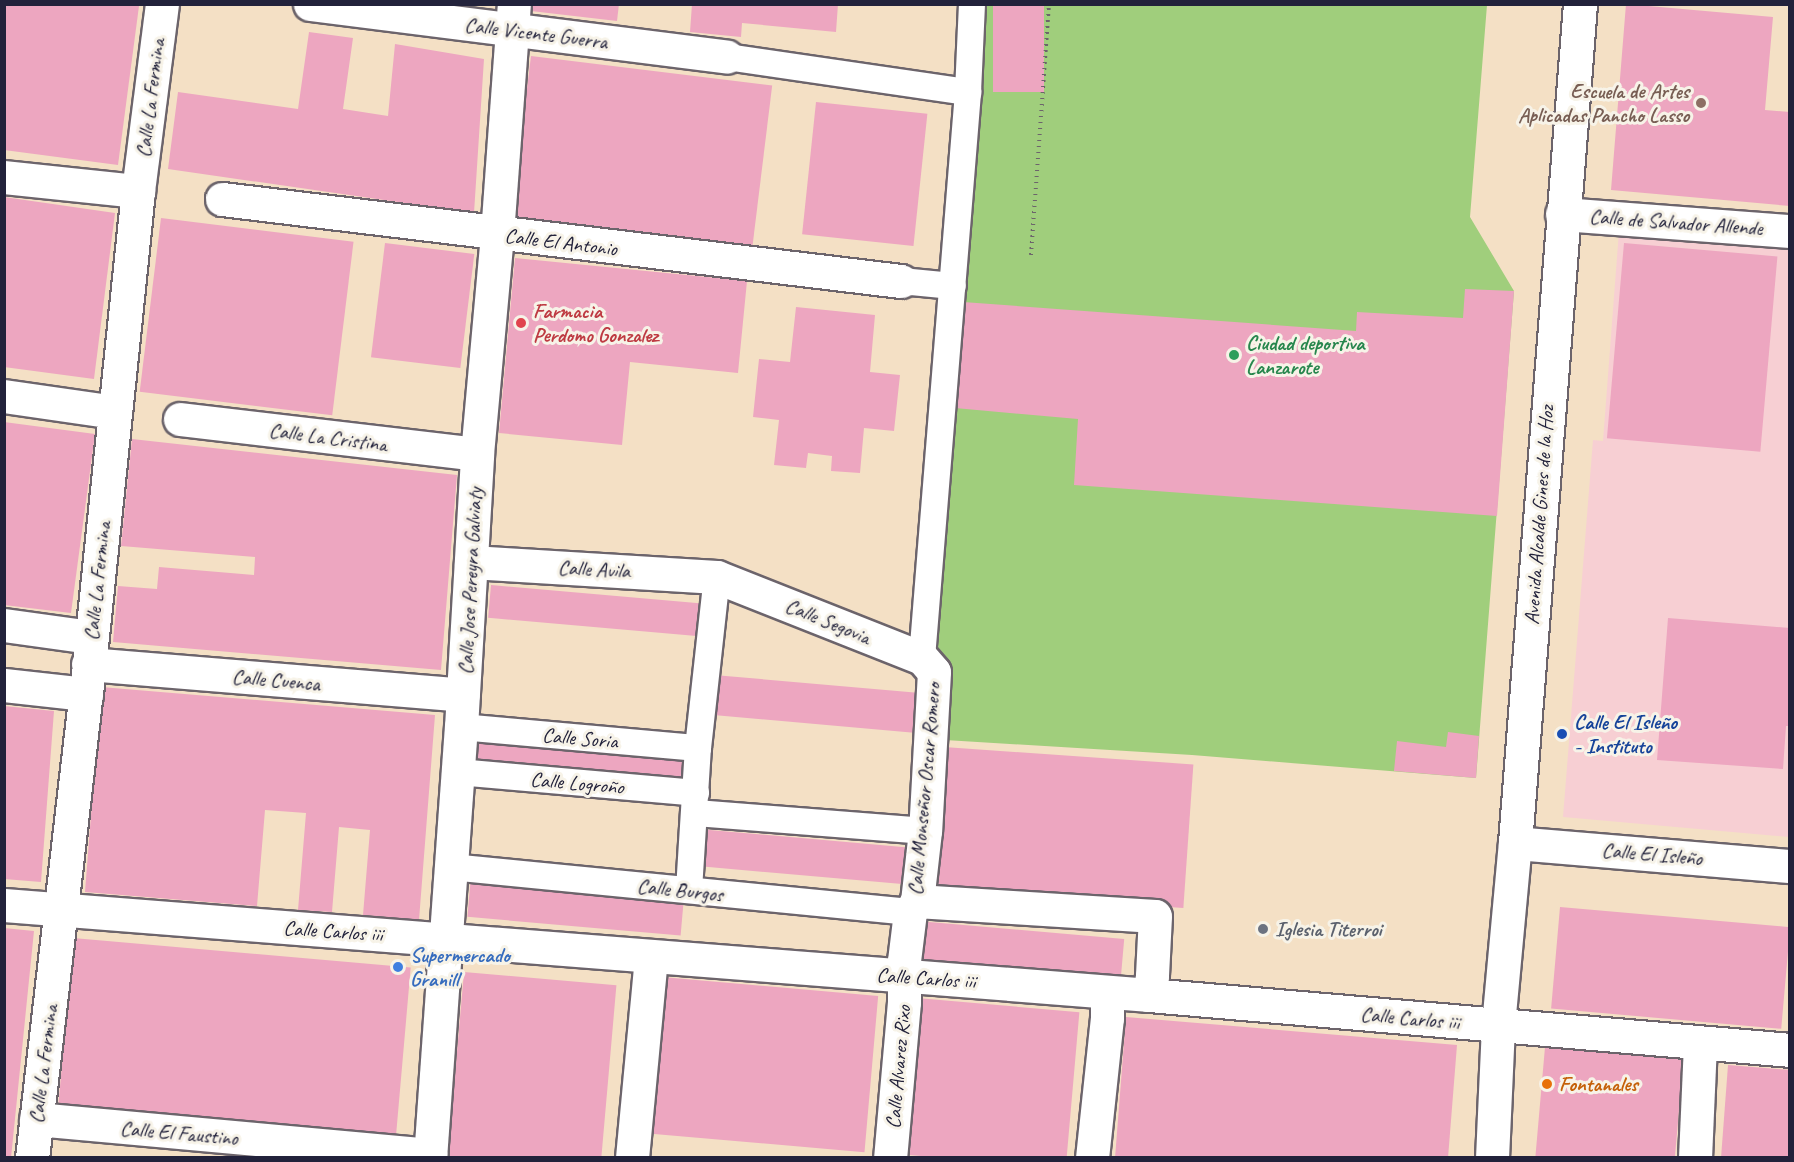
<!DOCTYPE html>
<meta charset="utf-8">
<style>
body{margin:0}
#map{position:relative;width:1794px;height:1162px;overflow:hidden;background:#f4e0c5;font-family:Caveat,sans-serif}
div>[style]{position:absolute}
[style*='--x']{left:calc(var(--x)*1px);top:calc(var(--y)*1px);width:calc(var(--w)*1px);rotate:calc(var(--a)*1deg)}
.built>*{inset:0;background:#f7cfd3}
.green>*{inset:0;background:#a0ce7c}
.building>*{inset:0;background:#eda6c0;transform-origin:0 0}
.path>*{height:4px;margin-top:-2px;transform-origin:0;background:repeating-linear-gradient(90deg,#6c646b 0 1.5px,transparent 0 6px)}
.roads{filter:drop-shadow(2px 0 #6c646b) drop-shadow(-2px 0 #6c646b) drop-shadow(0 2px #6c646b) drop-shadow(0 -2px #6c646b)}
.pedestrian>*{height:26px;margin:-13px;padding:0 13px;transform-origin:13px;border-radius:13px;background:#fff}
.minor>*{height:33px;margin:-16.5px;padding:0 16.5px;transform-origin:16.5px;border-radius:16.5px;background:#fff}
.tertiary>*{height:33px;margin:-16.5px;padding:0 16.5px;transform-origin:16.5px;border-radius:16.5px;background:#fff}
.dots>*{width:16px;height:16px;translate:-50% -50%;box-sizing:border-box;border:3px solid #f7f3e8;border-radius:50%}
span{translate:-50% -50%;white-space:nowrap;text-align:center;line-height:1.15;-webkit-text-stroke:6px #f7f3e8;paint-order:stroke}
.street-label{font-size:21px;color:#22223b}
.education-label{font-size:21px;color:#785e54;font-weight:700}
.right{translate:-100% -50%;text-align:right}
.health-label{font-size:21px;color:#be3a42;font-weight:700}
.left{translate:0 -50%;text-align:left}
.leisure-label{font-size:21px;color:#27864d;font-weight:700}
.transit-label{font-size:21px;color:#164399;font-weight:700}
.worship-label{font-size:21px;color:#5b616d;font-weight:700}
.shop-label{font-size:21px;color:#366cbe;font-weight:700}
.food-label{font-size:21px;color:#c56008;font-weight:700}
.frame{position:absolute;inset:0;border:6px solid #22223b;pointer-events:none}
</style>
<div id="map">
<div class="built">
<i style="clip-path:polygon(1619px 231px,1789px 246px,1789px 837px,1563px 817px,1593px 440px,1603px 441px)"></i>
</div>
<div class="green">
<i style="clip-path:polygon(986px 5px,1487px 5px,1470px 217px,1514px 291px,1476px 778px,1192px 755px,945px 740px,950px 664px,936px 647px)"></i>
</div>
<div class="building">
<i style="clip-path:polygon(4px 4px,139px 6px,118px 165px,4px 150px)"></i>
<i style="clip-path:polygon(531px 4px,619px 4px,617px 21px,531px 11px)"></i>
<i style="clip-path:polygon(692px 4px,838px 4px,836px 32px,742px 23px,741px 37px,690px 32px)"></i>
<i style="left:993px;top:4px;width:51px;height:88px"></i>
<i style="clip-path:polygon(1626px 4px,1773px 17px,1765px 110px,1790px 112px,1790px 206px,1611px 190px)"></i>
<i style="clip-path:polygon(309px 32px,353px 38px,343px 109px,388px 116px,395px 44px,484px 59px,474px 213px,168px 169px,178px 92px,298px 109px)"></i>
<i style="left:531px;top:56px;width:243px;height:163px;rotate:7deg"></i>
<i style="left:816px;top:102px;width:112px;height:133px;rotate:6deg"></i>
<i style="clip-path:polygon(4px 197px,115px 213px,94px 379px,4px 367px)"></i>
<i style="left:161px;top:218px;width:194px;height:175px;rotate:7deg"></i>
<i style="left:385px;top:243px;width:90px;height:115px;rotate:7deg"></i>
<i style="left:1624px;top:243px;width:154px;height:196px;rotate:5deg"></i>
<i style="clip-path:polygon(515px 258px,747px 281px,738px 373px,630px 362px,622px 445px,499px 433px)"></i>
<i style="clip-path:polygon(1465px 289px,1514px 291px,1497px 516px,1074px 485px,1078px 419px,955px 408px,963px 302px,1356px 331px,1357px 312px,1463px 318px)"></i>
<i style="clip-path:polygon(796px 307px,875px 315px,870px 372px,900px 375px,894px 431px,864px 428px,860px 473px,831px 471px,832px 456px,808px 453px,806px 468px,774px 465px,779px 420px,753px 417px,759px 359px,790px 362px)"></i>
<i style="clip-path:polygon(4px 422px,95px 434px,71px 613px,4px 605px)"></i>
<i style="clip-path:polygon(132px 439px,457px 475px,441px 670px,113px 642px,118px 586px,157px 589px,159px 567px,254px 575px,255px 557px,121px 546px)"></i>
<i style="left:491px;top:585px;width:212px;height:33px;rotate:5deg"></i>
<i style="clip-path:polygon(1668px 618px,1790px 628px,1790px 726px,1786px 726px,1783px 769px,1657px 760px)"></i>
<i style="left:714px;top:675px;width:204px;height:40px;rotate:5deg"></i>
<i style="clip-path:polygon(101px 687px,435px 715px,419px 920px,363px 915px,370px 830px,339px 827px,332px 912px,298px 910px,306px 813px,265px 810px,257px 906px,85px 892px)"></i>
<i style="clip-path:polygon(4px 706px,54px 711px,41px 882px,4px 879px)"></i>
<i style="clip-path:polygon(1448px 732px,1479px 736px,1476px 778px,1394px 771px,1397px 741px,1446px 747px)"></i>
<i style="left:477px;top:735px;width:212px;height:36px;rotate:5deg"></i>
<i style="left:944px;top:747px;width:250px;height:144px;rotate:4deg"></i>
<i style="left:698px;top:829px;width:211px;height:37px;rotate:5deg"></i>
<i style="left:471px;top:876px;width:214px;height:41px;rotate:5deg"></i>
<i style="left:1560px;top:907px;width:231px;height:102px;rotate:5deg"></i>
<i style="left:918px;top:921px;width:207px;height:39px;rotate:5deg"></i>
<i style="clip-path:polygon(4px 928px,34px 931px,11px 1158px,4px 1158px)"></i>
<i style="left:73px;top:938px;width:339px;height:169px;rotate:5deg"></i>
<i style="left:464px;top:972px;width:153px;height:187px;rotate:5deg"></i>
<i style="left:662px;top:977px;width:217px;height:157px;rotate:5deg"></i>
<i style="left:917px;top:998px;width:163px;height:157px;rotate:5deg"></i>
<i style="clip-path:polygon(1126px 1017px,1457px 1045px,1448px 1158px,1115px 1158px)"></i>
<i style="left:1545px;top:1047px;width:139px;height:111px;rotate:5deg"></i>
<i style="clip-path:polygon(1728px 1065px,1790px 1070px,1790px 1158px,1721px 1158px)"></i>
</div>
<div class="path">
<i style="--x:1031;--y:255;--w:252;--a:-85.9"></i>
</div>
<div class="roads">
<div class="pedestrian">
<i style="--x:727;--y:57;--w:244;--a:8.3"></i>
<i style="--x:901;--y:281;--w:52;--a:5.5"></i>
<i style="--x:922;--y:658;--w:568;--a:-85.35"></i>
<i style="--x:968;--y:92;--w:88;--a:-87.4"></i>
<i style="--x:461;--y:727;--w:238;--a:5.1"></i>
<i style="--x:458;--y:772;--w:239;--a:5"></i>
<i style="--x:696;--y:813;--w:230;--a:4.5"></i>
<i style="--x:451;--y:867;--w:461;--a:5.6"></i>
<i style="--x:689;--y:890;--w:142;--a:-86.4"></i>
<i style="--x:698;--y:748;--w:172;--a:-83.7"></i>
</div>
<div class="minor">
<i style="--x:310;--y:4;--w:420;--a:7.2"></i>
<i style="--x:4;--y:177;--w:135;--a:6"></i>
<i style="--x:222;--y:199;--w:684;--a:6.89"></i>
<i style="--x:1562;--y:214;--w:229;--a:4.3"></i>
<i style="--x:4;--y:396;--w:112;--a:8.2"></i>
<i style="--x:180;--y:419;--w:299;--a:6.7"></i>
<i style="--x:471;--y:562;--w:246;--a:3.5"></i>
<i style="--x:717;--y:577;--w:220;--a:21.6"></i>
<i style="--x:922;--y:658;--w:18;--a:49"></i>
<i style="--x:934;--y:672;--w:159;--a:93.2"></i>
<i style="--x:925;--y:831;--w:70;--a:96.5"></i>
<i style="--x:917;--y:901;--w:13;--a:122"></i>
<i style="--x:910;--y:912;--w:49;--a:97"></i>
<i style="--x:904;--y:961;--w:41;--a:90"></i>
<i style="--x:904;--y:1002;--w:157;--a:95.1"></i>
<i style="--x:4;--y:625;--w:88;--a:7.9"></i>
<i style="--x:88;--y:664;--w:376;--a:4.7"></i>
<i style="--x:4;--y:685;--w:82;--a:6.3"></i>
<i style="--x:917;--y:901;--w:238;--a:3.6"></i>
<i style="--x:1155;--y:916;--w:60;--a:92.9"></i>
<i style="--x:1152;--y:976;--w:19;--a:99"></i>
<i style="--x:4;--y:905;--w:1149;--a:4.49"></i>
<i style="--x:1149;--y:995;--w:643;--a:4.9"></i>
<i style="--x:36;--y:1119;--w:396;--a:5.2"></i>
<i style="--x:32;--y:1158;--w:467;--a:-83.4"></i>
<i style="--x:86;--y:694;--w:506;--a:-84.1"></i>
<i style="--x:138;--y:191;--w:189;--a:-82.7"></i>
<i style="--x:632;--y:1158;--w:202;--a:-84.6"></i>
<i style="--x:1092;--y:1158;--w:141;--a:-83.9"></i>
<i style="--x:1107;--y:1018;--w:26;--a:-90"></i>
<i style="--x:1695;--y:1158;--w:115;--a:-87.5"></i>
</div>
<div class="tertiary">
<i style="--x:1515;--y:843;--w:276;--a:4.8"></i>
<i style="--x:430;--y:1158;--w:432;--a:-85.9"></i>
<i style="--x:461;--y:727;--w:273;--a:-86.6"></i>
<i style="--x:477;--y:454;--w:221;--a:-84.8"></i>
<i style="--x:497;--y:234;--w:231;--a:-85.8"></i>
<i style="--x:1492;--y:1158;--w:133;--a:-87.4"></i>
<i style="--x:1498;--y:1025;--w:183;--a:-84.7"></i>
<i style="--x:1515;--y:843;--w:842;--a:-85.57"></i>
</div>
</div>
<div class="dots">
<i style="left:1701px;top:103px;background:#8d6e63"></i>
<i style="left:521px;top:323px;background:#e0444e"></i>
<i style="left:1234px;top:355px;background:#2e9e5b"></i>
<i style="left:1562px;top:734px;background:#1a4fb4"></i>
<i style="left:1263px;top:929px;background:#6b7280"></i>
<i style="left:398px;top:967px;background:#3f7fe0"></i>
<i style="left:1547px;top:1084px;background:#e8710a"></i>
</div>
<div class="street-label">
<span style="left:536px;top:33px;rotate:7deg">Calle Vicente Guerra</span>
<span style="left:150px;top:98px;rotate:-83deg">Calle La Fermina</span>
<span style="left:1676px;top:222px;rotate:4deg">Calle de Salvador Allende</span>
<span style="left:561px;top:242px;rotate:7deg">Calle El Antonio</span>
<span style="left:328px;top:437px;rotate:7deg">Calle La Cristina</span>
<span style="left:1539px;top:515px;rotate:-86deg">Avenida Alcalde Gines de la Hoz</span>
<span style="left:594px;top:569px;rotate:3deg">Calle Avila</span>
<span style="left:97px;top:581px;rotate:-84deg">Calle La Fermina</span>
<span style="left:470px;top:581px;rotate:-87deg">Calle Jose Pereyra Galviaty</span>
<span style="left:828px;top:621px;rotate:22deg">Calle Segovia</span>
<span style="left:276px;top:680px;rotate:5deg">Calle Cuenca</span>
<span style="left:580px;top:738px;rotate:5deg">Calle Soria</span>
<span style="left:577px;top:783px;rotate:5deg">Calle Logroño</span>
<span style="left:924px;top:789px;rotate:-85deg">Calle Monseñor Oscar Romero</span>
<span style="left:1652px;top:854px;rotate:5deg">Calle El Isleño</span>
<span style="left:680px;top:890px;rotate:6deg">Calle Burgos</span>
<span style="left:333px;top:931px;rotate:4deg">Calle Carlos iii</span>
<span style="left:926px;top:978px;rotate:4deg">Calle Carlos iii</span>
<span style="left:1410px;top:1018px;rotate:5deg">Calle Carlos iii</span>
<span style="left:43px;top:1064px;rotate:-83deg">Calle La Fermina</span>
<span style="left:898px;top:1067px;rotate:-85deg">Calle Alvarez Rixo</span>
<span style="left:179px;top:1133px;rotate:5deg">Calle El Faustino</span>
</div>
<div class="education-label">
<span class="right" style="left:1689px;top:103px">Escuela de Artes<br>Aplicadas Pancho Lasso</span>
</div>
<div class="health-label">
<span class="left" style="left:533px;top:323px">Farmacia<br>Perdomo Gonzalez</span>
</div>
<div class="leisure-label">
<span class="left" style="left:1246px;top:355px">Ciudad deportiva<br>Lanzarote</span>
</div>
<div class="transit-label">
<span class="left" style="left:1574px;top:734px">Calle El Isleño<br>- Instituto</span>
</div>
<div class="worship-label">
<span class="left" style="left:1275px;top:929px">Iglesia Titerroi</span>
</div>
<div class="shop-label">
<span class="left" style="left:410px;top:967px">Supermercado<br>Granill</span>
</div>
<div class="food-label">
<span class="left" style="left:1559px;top:1084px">Fontanales</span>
</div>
<div class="frame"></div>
</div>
